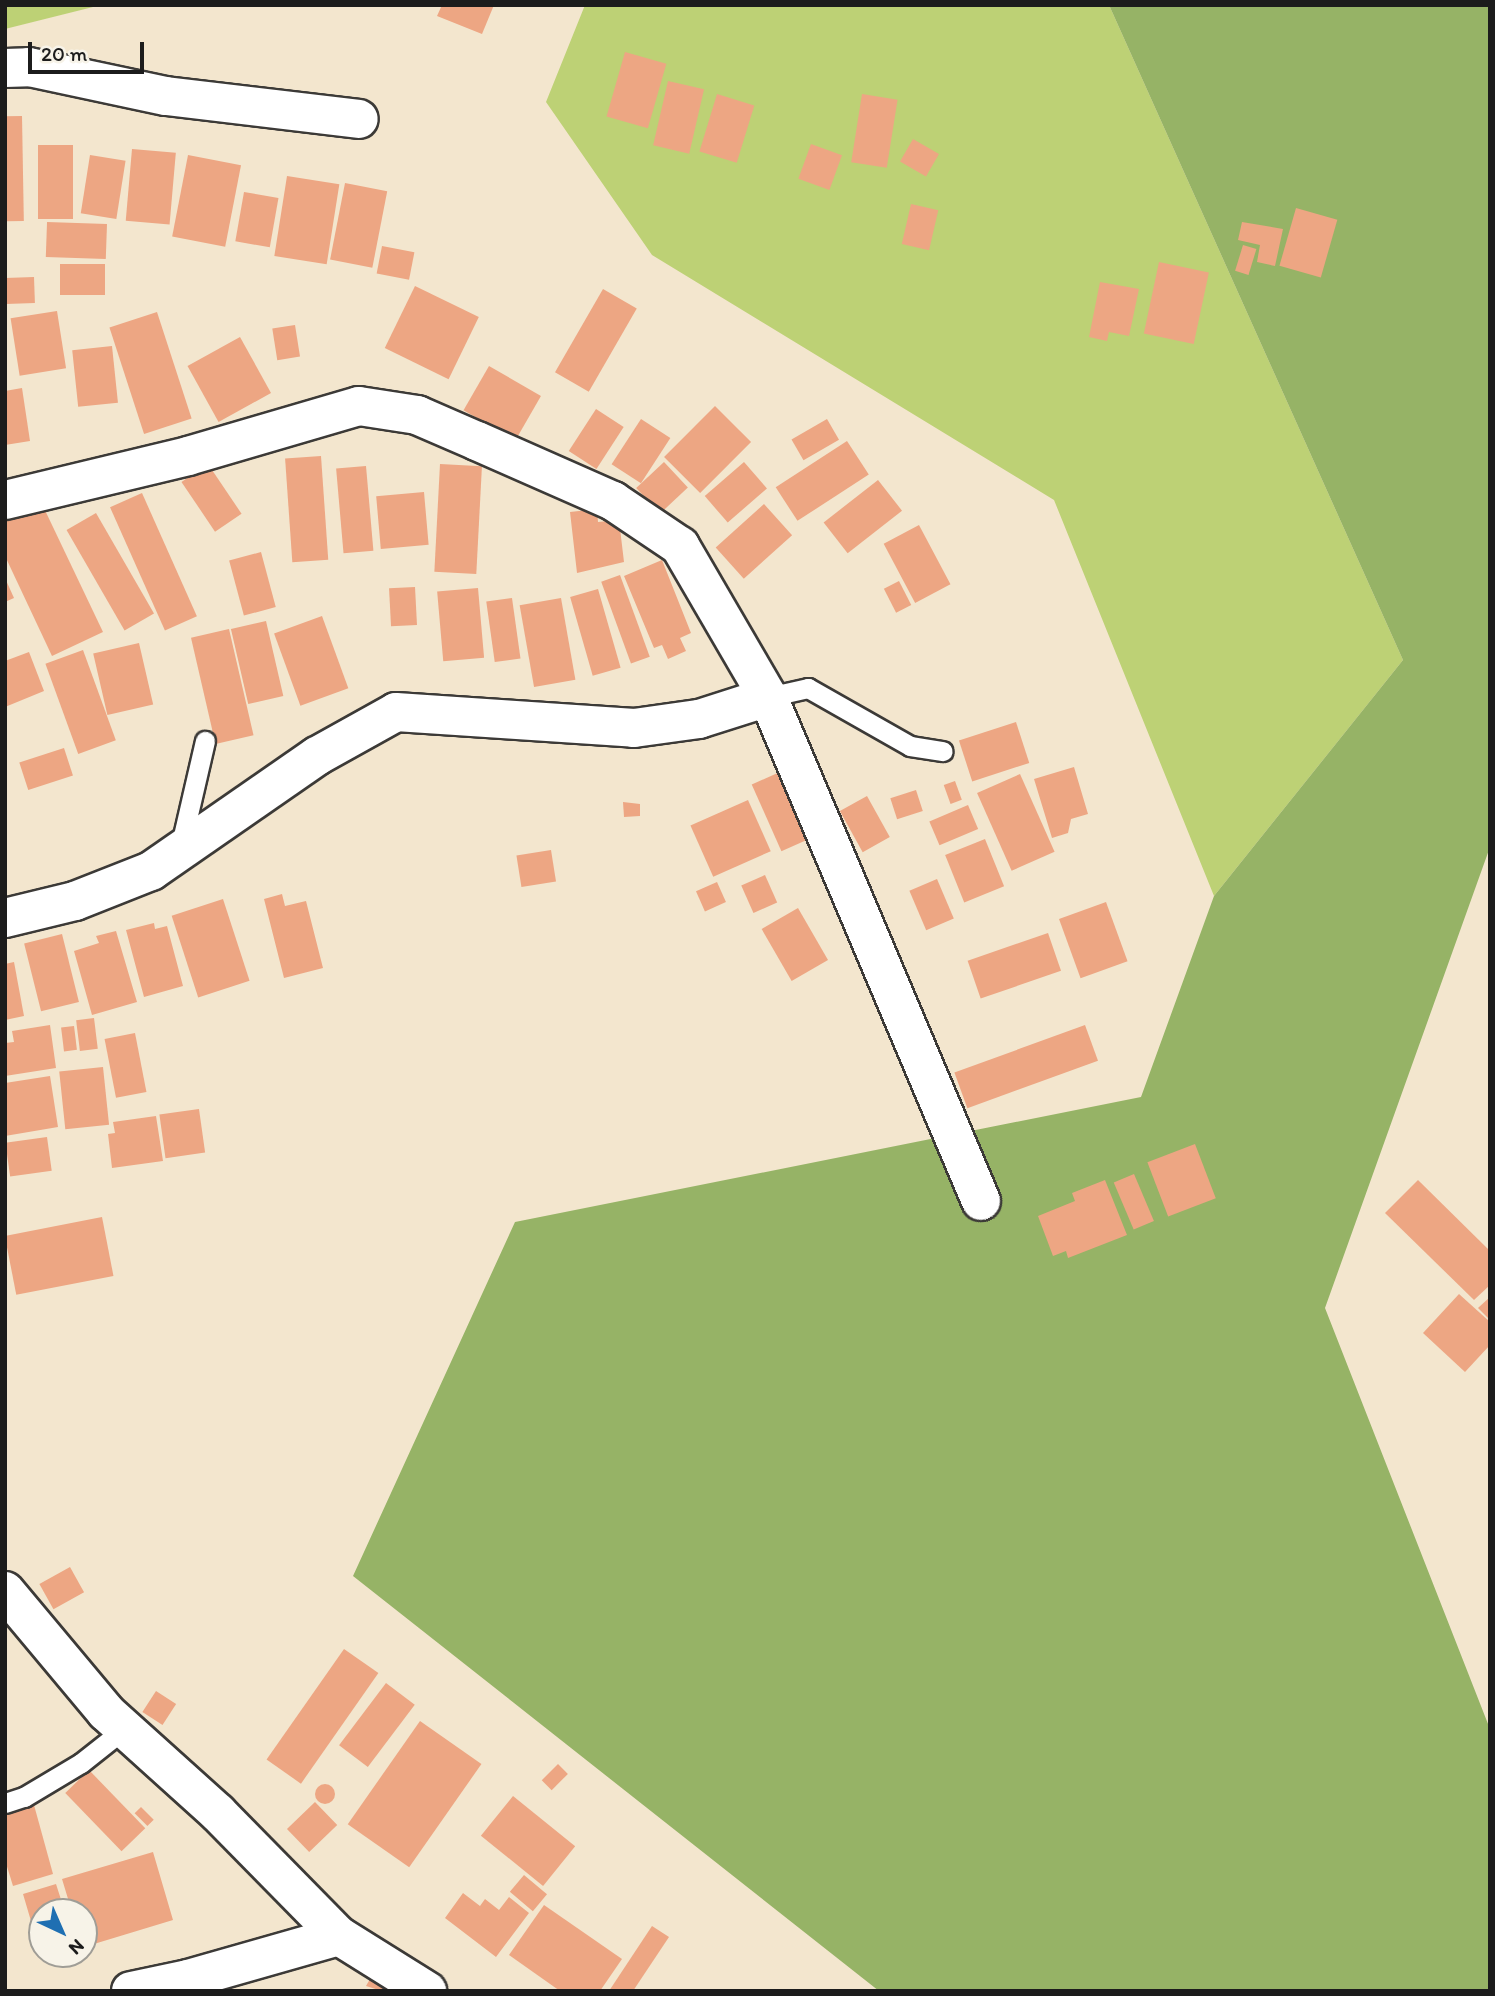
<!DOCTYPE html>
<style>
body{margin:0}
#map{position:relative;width:1495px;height:1996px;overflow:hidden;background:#f3e6ce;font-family:Itim,sans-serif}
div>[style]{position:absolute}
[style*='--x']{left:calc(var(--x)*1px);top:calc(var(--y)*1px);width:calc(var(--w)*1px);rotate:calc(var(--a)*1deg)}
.green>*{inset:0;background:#bdd175}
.forest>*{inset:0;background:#96b366}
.building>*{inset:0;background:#eda683;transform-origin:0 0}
.round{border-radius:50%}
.roads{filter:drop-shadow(2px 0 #3c3a37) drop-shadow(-2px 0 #3c3a37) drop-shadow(0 2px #3c3a37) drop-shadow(0 -2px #3c3a37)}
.lane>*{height:19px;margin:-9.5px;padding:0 9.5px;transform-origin:9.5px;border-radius:9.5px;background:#fff}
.street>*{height:38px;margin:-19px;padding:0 19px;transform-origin:19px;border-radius:19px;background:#fff}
span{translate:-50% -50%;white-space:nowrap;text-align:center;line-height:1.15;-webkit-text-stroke:5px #f7f3e8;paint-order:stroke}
.frame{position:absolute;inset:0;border:7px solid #1c1c1c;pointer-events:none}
.north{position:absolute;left:28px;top:1898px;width:70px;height:70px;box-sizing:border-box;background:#f7f3e8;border:2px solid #9f9d96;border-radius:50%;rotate:136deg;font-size:19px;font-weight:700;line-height:28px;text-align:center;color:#1c1c1c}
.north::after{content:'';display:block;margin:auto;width:24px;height:32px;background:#1f6fb2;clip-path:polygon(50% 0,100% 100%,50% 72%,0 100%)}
.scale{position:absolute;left:28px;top:42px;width:116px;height:32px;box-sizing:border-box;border:4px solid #1c1c1c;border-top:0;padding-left:9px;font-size:21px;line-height:24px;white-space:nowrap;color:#1c1c1c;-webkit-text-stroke:5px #f7f3e8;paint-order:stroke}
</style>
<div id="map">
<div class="green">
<i style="clip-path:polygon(5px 5px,101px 5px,5px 29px)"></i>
<i style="clip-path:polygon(585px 5px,1109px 5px,1403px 660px,1214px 896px,1054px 500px,652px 255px,546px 102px)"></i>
</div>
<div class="forest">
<i style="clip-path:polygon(1109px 5px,1490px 5px,1490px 847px,1325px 1308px,1490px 1729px,1490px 1991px,879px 1991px,353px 1576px,515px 1222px,1141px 1097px,1214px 896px,1403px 660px)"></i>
</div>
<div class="building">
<i style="clip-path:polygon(442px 5px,494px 5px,482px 34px,437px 16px)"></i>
<i style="left:625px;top:52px;width:43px;height:67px;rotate:16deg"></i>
<i style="left:668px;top:81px;width:37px;height:66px;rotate:13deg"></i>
<i style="left:717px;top:94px;width:39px;height:60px;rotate:17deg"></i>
<i style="left:862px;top:94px;width:36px;height:69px;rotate:9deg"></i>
<i style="left:22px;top:116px;width:105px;height:17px;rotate:89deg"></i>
<i style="left:913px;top:139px;width:30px;height:26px;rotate:30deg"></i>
<i style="left:811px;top:144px;width:33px;height:37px;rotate:20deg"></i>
<i style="left:38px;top:145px;width:35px;height:74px"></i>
<i style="left:132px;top:149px;width:44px;height:72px;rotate:5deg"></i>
<i style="left:90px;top:155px;width:36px;height:59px;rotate:9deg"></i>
<i style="left:188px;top:155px;width:54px;height:83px;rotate:11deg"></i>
<i style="left:287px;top:176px;width:53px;height:81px;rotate:9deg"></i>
<i style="left:345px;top:183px;width:43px;height:78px;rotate:11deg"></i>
<i style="left:244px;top:192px;width:35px;height:50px;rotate:10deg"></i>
<i style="left:911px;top:204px;width:28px;height:41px;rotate:13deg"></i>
<i style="left:1296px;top:208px;width:43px;height:60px;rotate:16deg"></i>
<i style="clip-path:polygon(1242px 222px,1283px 229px,1275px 266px,1257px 262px,1260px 245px,1238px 240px)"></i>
<i style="left:107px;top:224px;width:35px;height:60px;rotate:92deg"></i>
<i style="left:1243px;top:245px;width:14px;height:27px;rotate:17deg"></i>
<i style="left:382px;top:246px;width:33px;height:28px;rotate:11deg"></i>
<i style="left:1159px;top:262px;width:51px;height:73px;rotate:12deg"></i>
<i style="left:105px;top:264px;width:31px;height:45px;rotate:90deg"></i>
<i style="left:34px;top:277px;width:26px;height:29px;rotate:88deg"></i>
<i style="clip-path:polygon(1100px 282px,1139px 289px,1129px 336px,1109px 332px,1107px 341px,1089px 337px)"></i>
<i style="left:415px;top:286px;width:71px;height:69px;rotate:26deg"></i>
<i style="left:603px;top:289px;width:39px;height:96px;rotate:30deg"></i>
<i style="left:57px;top:311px;width:58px;height:47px;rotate:81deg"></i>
<i style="left:157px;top:312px;width:112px;height:50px;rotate:72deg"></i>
<i style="left:295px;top:325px;width:32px;height:23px;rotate:81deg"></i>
<i style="left:240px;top:337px;width:64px;height:60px;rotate:61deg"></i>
<i style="left:112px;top:346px;width:57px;height:40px;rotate:84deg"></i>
<i style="left:489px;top:366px;width:60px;height:51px;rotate:30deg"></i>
<i style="clip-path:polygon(22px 388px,30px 441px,5px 445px,5px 391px)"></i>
<i style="left:715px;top:406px;width:51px;height:72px;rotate:45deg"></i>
<i style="left:596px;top:409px;width:33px;height:50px;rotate:33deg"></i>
<i style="left:641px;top:419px;width:35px;height:54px;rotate:33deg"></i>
<i style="left:827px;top:419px;width:24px;height:41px;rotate:60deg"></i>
<i style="left:847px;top:441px;width:40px;height:85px;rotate:57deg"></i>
<i style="left:321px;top:456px;width:104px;height:36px;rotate:86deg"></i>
<i style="left:664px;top:462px;width:35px;height:38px;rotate:47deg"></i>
<i style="left:744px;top:462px;width:35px;height:52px;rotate:49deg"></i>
<i style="left:208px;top:464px;width:60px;height:32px;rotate:56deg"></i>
<i style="left:440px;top:464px;width:42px;height:108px;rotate:3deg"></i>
<i style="left:366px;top:466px;width:85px;height:30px;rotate:85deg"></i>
<i style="left:878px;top:480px;width:39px;height:69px;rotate:52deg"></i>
<i style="left:424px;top:492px;width:53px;height:48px;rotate:85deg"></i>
<i style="left:142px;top:493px;width:135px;height:35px;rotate:66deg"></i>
<i style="clip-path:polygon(42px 504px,103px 632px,52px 656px,5px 556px,5px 522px)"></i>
<i style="left:764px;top:504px;width:42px;height:65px;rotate:48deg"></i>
<i style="clip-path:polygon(597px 509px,598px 522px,619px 520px,624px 562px,577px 573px,570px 512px)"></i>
<i style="left:96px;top:513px;width:116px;height:34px;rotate:60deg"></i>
<i style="left:919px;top:525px;width:67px;height:40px;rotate:62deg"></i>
<i style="left:261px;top:552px;width:57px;height:33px;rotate:75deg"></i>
<i style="clip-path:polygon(662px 560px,691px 633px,680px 638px,686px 651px,668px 659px,662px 645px,654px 648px,624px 576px)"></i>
<i style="left:620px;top:575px;width:87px;height:20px;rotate:70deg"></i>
<i style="clip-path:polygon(5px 578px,14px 598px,5px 602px)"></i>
<i style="left:899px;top:581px;width:27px;height:17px;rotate:63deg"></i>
<i style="left:415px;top:587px;width:38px;height:26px;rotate:87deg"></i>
<i style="left:478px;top:588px;width:70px;height:41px;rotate:85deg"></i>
<i style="left:598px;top:589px;width:82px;height:29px;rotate:74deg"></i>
<i style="left:512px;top:598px;width:61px;height:26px;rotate:82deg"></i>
<i style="left:561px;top:598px;width:83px;height:42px;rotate:80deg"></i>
<i style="left:322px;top:616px;width:77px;height:51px;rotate:70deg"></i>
<i style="left:266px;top:621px;width:77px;height:36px;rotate:77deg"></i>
<i style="left:229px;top:629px;width:109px;height:39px;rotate:77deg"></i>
<i style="left:139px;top:643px;width:63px;height:47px;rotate:77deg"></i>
<i style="left:83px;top:650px;width:96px;height:40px;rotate:70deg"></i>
<i style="clip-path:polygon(29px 652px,44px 691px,5px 707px,5px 661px)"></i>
<i style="left:1016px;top:722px;width:43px;height:60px;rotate:72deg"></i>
<i style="left:64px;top:748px;width:29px;height:47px;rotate:72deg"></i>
<i style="left:791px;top:767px;width:73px;height:43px;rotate:66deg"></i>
<i style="clip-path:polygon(1074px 767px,1088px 814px,1071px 819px,1068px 833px,1052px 838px,1034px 779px)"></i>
<i style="left:1020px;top:774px;width:85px;height:47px;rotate:66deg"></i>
<i style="left:955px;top:781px;width:20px;height:12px;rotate:70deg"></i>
<i style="left:916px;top:790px;width:22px;height:27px;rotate:72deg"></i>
<i style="left:867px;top:796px;width:47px;height:31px;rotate:61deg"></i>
<i style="left:748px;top:800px;width:56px;height:63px;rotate:66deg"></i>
<i style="clip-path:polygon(623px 802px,640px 804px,640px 816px,624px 817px)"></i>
<i style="left:968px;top:805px;width:26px;height:42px;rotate:67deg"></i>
<i style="left:985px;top:839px;width:51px;height:43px;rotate:68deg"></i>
<i style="left:551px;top:850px;width:32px;height:35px;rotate:81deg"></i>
<i style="left:765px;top:875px;width:30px;height:26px;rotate:66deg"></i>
<i style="left:937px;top:879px;width:43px;height:30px;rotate:67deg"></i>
<i style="left:717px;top:882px;width:22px;height:23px;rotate:66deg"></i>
<i style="clip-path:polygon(282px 894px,285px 906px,306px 901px,323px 968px,284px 978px,264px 899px)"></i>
<i style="left:223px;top:899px;width:86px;height:54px;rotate:72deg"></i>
<i style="left:1106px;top:902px;width:63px;height:50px;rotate:70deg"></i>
<i style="left:798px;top:908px;width:60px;height:42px;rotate:60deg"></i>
<i style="clip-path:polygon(154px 923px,155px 929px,167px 926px,183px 986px,144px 997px,126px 930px)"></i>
<i style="clip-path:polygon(116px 931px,137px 1002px,92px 1015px,74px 951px,99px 943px,96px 936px)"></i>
<i style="left:1048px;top:933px;width:40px;height:85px;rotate:71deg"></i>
<i style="left:62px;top:934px;width:70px;height:39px;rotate:76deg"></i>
<i style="clip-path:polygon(14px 962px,24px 1016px,5px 1020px,5px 964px)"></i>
<i style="left:94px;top:1018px;width:31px;height:18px;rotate:83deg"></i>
<i style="clip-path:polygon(50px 1025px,56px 1068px,5px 1076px,5px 1043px,14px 1042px,12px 1031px)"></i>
<i style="left:1085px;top:1025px;width:38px;height:139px;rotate:70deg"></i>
<i style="left:74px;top:1026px;width:24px;height:13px;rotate:83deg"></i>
<i style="left:135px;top:1033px;width:60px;height:31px;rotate:79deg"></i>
<i style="left:103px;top:1067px;width:58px;height:44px;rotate:84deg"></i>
<i style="clip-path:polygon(50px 1076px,58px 1127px,5px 1136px,5px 1083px)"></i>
<i style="left:199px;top:1109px;width:44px;height:40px;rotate:82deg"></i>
<i style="clip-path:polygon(156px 1116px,163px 1161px,112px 1168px,108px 1134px,115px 1133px,113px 1122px)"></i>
<i style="left:47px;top:1137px;width:34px;height:42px;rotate:82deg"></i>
<i style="left:1195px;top:1144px;width:58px;height:51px;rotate:69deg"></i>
<i style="left:1134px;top:1174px;width:51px;height:22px;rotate:67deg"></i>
<i style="clip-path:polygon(1105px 1180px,1127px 1235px,1068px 1258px,1066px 1251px,1053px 1256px,1038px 1216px,1075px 1201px,1072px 1193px)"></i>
<i style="clip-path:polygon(1418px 1180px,1490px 1251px,1490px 1285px,1474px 1300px,1385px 1213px)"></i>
<i style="left:102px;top:1217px;width:60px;height:99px;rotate:79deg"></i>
<i style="clip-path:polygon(1459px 1294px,1490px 1322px,1490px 1345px,1465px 1372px,1423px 1333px)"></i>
<i style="clip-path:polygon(1490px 1297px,1490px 1320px,1478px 1308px)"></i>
<i style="left:70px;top:1567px;width:29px;height:35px;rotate:61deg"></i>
<i style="left:344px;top:1649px;width:42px;height:135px;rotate:35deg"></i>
<i style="left:386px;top:1683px;width:36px;height:78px;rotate:37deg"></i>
<i style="left:156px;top:1691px;width:24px;height:25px;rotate:33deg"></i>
<i style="left:420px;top:1721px;width:75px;height:126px;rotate:35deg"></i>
<i style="left:558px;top:1764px;width:14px;height:23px;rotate:45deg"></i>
<i style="left:89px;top:1770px;width:81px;height:33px;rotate:46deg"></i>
<i class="round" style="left:315px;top:1784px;width:20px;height:20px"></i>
<i style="left:513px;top:1796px;width:80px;height:51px;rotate:39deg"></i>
<i style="left:315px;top:1802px;width:32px;height:39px;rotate:46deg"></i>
<i style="clip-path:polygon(34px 1805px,53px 1874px,13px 1886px,5px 1860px,5px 1813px)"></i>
<i style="left:141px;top:1807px;width:18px;height:9px;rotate:45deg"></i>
<i style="clip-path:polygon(153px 1852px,173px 1920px,84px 1947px,84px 1912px,72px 1912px,62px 1879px)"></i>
<i style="left:524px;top:1875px;width:30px;height:22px;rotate:40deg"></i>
<i style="clip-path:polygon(56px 1884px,65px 1912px,42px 1912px,41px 1955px,23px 1894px)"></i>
<i style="clip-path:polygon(463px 1893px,480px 1906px,485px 1899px,499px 1910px,509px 1897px,529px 1913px,496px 1957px,445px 1918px)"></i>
<i style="clip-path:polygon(544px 1905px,622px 1959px,600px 1991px,560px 1991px,509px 1955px)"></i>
<i style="clip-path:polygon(652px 1926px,669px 1937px,633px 1991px,609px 1991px)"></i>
<i style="clip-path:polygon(378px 1965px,392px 1973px,382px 1991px,366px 1986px)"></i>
</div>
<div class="roads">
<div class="lane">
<i style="--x:768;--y:697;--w:41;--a:-12.7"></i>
<i style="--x:808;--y:688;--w:117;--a:29.6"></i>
<i style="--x:910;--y:746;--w:33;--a:9"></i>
<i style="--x:180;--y:849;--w:111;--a:-77"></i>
<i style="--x:5;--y:1803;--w:20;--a:-18"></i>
<i style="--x:24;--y:1797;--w:66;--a:-30.8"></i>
<i style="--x:81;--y:1763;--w:55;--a:-38.3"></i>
</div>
<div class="street">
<i style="--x:5;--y:68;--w:24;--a:-2"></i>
<i style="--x:29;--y:67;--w:140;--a:12"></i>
<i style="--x:166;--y:96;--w:194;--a:6.8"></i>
<i style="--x:5;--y:500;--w:188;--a:-13.5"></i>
<i style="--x:188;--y:456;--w:178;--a:-16.3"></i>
<i style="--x:359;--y:406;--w:59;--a:8.8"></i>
<i style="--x:417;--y:415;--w:65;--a:23.4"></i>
<i style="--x:477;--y:441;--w:149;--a:23.8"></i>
<i style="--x:613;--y:501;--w:81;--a:33.9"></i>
<i style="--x:680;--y:546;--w:175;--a:59.8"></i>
<i style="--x:768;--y:697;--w:547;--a:67.09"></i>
<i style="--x:5;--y:918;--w:72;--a:-13.7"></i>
<i style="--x:75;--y:901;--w:82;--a:-21.5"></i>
<i style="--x:151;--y:871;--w:202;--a:-34.7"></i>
<i style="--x:317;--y:756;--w:90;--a:-29.1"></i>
<i style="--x:396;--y:712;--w:239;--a:3.8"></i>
<i style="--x:634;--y:728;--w:66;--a:-7.9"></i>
<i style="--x:699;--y:719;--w:72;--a:-17.7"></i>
<i style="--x:5;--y:1591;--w:158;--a:50.1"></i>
<i style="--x:106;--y:1712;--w:151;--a:42"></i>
<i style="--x:218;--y:1813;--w:173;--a:45.5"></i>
<i style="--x:339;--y:1936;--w:104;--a:32"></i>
<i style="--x:131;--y:1991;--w:58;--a:-11.9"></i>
<i style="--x:188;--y:1979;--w:157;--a:-15.9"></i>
</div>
</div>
<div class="frame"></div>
<div class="north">N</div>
<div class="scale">20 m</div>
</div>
